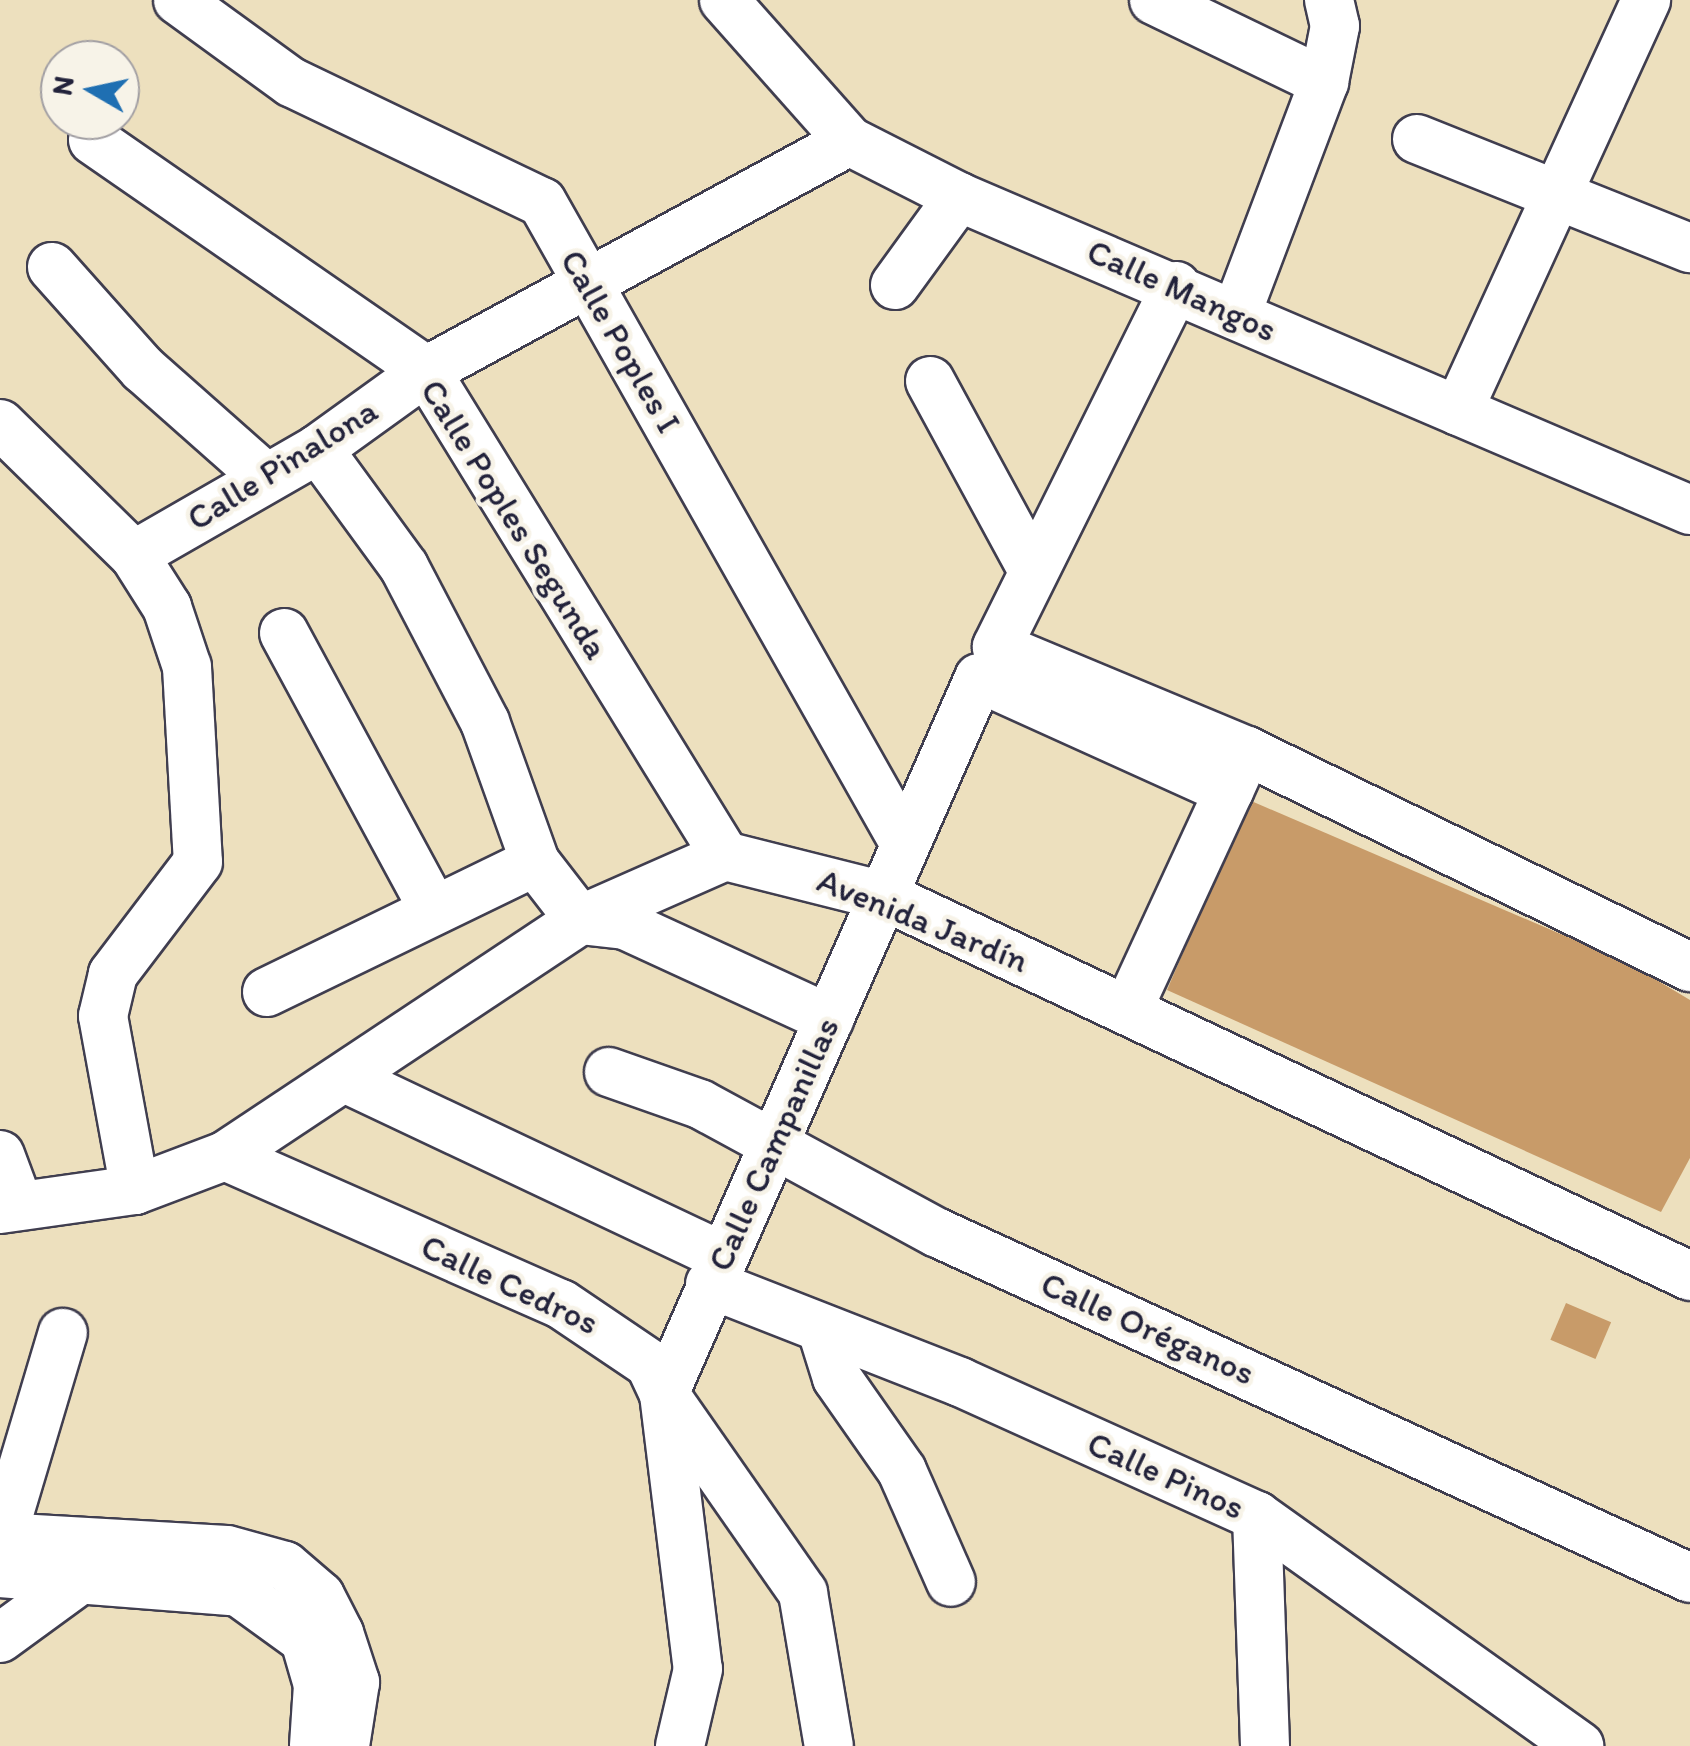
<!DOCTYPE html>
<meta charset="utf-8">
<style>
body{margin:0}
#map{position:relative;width:1690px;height:1746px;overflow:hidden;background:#ede0be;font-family:Itim,sans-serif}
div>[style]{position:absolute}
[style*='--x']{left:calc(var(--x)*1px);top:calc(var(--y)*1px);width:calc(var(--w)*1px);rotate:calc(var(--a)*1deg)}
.building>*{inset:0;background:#c89b69;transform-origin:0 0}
.roads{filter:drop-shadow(2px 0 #403e4f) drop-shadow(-2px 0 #403e4f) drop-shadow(0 2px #403e4f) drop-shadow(0 -2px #403e4f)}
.minor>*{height:48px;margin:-24px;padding:0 24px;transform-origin:24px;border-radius:24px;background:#fff}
span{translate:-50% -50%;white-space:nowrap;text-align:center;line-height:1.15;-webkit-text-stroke:9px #f7f3e8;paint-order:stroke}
.street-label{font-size:35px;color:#22223b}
.north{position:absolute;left:40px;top:40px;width:100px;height:100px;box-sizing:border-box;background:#f7f3e8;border:2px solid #a29fa3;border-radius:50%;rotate:279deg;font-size:28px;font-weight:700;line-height:40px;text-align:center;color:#22223b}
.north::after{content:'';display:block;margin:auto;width:35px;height:45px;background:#1f6fb2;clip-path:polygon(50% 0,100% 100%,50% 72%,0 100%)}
</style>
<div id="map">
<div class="building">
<i style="clip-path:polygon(1249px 800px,1628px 963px,1690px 1000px,1690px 1158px,1661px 1212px,1167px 990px)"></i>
<i style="left:1566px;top:1303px;width:49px;height:40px;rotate:23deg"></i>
</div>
<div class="roads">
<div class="minor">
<i style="--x:178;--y:0;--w:140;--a:36"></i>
<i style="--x:291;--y:82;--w:278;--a:25.6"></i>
<i style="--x:542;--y:202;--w:738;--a:60.52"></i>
<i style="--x:724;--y:0;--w:188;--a:48.4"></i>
<i style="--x:849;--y:141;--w:123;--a:27"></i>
<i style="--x:959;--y:197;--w:795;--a:23.18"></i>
<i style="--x:1154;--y:0;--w:189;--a:25.8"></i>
<i style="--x:1417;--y:139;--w:294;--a:21.8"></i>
<i style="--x:93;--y:140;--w:405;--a:34.7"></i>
<i style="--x:426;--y:371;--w:570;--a:58.35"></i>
<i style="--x:52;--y:267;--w:137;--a:48.3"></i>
<i style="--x:143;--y:369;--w:162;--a:41.5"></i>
<i style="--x:895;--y:285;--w:109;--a:-54"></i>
<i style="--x:1176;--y:286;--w:403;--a:116.4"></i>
<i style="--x:997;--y:647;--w:271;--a:22.6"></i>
<i style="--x:1247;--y:751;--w:493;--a:26"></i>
<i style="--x:1236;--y:315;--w:249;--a:-69.3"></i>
<i style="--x:1324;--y:82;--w:57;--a:-78.9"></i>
<i style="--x:1335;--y:26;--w:27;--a:-103"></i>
<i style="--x:930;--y:381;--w:216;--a:61.5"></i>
<i style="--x:1458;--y:411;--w:452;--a:-65.4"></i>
<i style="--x:0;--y:424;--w:187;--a:44.4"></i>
<i style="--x:134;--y:555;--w:62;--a:57.6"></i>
<i style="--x:167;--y:607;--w:63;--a:71.6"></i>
<i style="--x:187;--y:667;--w:195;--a:86.8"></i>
<i style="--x:198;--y:862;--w:141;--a:127.2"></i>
<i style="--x:113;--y:974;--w:43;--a:103.4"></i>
<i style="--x:103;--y:1016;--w:177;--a:79.6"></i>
<i style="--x:318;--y:449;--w:146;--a:53.9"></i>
<i style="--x:404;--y:567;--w:175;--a:62.4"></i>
<i style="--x:485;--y:722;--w:149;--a:70.3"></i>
<i style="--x:535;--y:862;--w:73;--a:52.2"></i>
<i style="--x:580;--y:920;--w:45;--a:6.3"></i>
<i style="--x:625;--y:925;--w:225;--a:24.7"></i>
<i style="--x:134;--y:555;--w:212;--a:-29.9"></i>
<i style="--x:318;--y:449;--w:133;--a:-35.8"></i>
<i style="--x:426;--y:371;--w:481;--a:-28.5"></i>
<i style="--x:284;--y:633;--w:314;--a:61.6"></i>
<i style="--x:267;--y:992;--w:298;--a:-25.9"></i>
<i style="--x:1129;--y:1007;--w:238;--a:-65.2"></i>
<i style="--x:609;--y:1072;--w:96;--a:19.4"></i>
<i style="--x:700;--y:1104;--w:271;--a:28.5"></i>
<i style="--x:938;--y:1233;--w:827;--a:24.64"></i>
<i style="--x:347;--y:1079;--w:416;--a:25.3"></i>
<i style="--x:0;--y:1155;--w:54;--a:69.6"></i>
<i style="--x:225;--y:1156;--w:367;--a:23.8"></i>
<i style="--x:561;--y:1304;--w:107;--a:34"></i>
<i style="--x:650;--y:1364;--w:33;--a:65"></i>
<i style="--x:664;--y:1394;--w:277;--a:83"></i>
<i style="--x:698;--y:1669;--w:79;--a:103.2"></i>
<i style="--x:0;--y:1209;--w:136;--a:-8"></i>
<i style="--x:135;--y:1190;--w:96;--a:-20.7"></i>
<i style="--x:225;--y:1156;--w:426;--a:-33.6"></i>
<i style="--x:580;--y:920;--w:158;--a:-23.8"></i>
<i style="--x:725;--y:856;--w:164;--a:14.1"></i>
<i style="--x:884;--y:896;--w:891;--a:25.24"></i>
<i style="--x:710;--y:1284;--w:269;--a:21.4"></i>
<i style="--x:960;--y:1382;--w:326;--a:24.3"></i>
<i style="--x:1257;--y:1516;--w:396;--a:35.5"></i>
<i style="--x:823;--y:1333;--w:47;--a:72.7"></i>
<i style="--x:837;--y:1378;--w:113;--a:55"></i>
<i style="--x:902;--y:1471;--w:121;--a:66.2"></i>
<i style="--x:664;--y:1394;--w:782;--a:-66.25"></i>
<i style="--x:979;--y:678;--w:274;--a:24.3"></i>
<i style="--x:1229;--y:791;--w:44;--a:-65.8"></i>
<i style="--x:665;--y:1395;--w:241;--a:55.1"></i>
<i style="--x:803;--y:1593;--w:155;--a:80.4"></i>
<i style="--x:1257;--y:1516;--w:230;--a:88"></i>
<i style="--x:0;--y:1537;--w:227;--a:3.3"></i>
<i style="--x:227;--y:1550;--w:60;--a:15.4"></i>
<i style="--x:285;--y:1566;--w:46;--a:40.6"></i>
<i style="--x:320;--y:1596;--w:42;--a:62.8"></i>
<i style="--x:339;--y:1633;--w:52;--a:71.9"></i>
<i style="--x:355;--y:1682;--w:65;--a:98.9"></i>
<i style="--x:2;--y:1537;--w:213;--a:-73.4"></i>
<i style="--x:0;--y:1573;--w:240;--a:4.5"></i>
<i style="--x:239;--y:1592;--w:82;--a:36"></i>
<i style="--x:305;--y:1640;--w:47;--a:73.9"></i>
<i style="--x:318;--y:1685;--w:61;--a:93.8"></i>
<i style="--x:0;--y:1638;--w:107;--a:-36.2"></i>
</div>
</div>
<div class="street-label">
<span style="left:1182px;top:290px;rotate:24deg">Calle Mangos</span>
<span style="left:621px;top:341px;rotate:60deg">Calle Poples I</span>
<span style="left:282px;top:464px;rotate:-32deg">Calle Pinalona</span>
<span style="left:515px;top:519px;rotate:58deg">Calle Poples Segunda</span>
<span style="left:923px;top:920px;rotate:22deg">Avenida Jardín</span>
<span style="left:773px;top:1144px;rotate:-66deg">Calle Campanillas</span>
<span style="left:510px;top:1284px;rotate:25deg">Calle Cedros</span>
<span style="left:1148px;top:1328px;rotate:24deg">Calle Oréganos</span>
<span style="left:1166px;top:1475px;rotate:24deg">Calle Pinos</span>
</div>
<div class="north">N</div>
</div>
